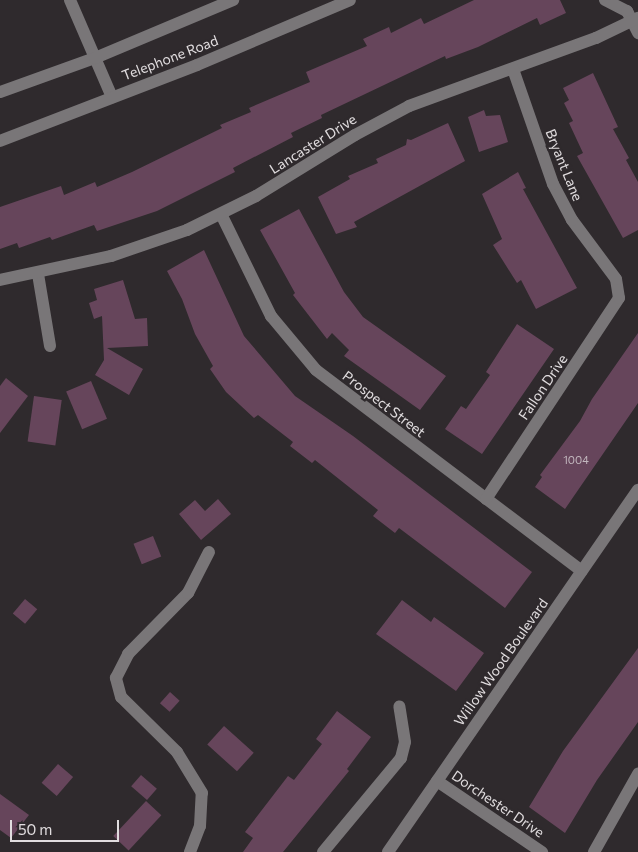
<!DOCTYPE html>
<style>
body{margin:0}
#map{position:relative;width:638px;height:852px;overflow:hidden;background:#2f2a2d;font-family:Commissioner,sans-serif}
div>[style]{position:absolute}
[style*='--x']{left:calc(var(--x)*1px);top:calc(var(--y)*1px);width:calc(var(--w)*1px);rotate:calc(var(--a)*1deg)}
.building>*{inset:0;background:#66455b;transform-origin:0 0}
.minor>*{height:12px;margin:-6px;padding:0 6px;transform-origin:6px;border-radius:6px;background:#797678}
span{translate:-50% -50%;white-space:nowrap;text-align:center;line-height:1.15;-webkit-text-stroke:4.5px #2f2a2d;paint-order:stroke}
.number-label{font-size:11px;color:#c2b7be}
.number-label span{-webkit-text-stroke-width:0}
.street-label{font-size:14px;color:#e1dddf}
.scale{position:absolute;left:10px;top:820px;width:109px;height:22px;box-sizing:border-box;border:2px solid #e1dddf;border-top:0;padding-left:6px;font-size:15px;line-height:18px;white-space:nowrap;color:#e1dddf;-webkit-text-stroke:4px #2f2a2d;paint-order:stroke}
</style>
<div id="map">
<div class="building">
<i style="clip-path:polygon(474px 0,560px 0,566px 13px,540px 25px,537px 18px,478px 47px,446px 59px,445px 56px,321px 115px,322px 118px,291px 133px,293px 137px,233px 168px,235px 172px,157px 211px,97px 231px,94px 225px,52px 240px,50px 237px,19px 248px,17px 243px,0 249px,0 207px,61px 186px,64px 195px,95px 182px,97px 187px,132px 172px,222px 128px,220px 125px,251px 112px,249px 108px,310px 82px,306px 72px,367px 46px,363px 39px,389px 27px,391px 33px,421px 18px,424px 24px)"></i>
<i style="clip-path:polygon(593px 73px,618px 127px,613px 129px,629px 158px,626px 160px,638px 182px,638px 230px,623px 238px,577px 156px,583px 153px,569px 123px,573px 121px,564px 103px,569px 100px,563px 88px)"></i>
<i style="clip-path:polygon(484px 110px,486px 116px,500px 115px,508px 142px,479px 152px,468px 117px)"></i>
<i style="clip-path:polygon(448px 123px,465px 161px,354px 222px,357px 227px,336px 234px,318px 197px,350px 179px,348px 176px,378px 163px,376px 159px,406px 145px,407px 139px,411px 140px)"></i>
<i style="clip-path:polygon(518px 172px,526px 188px,523px 189px,577px 288px,536px 309px,521px 280px,517px 283px,493px 245px,502px 239px,482px 194px)"></i>
<i style="clip-path:polygon(299px 209px,344px 292px,363px 317px,446px 376px,420px 410px,344px 356px,349px 350px,332px 333px,327px 339px,293px 295px,295px 293px,260px 230px)"></i>
<i style="clip-path:polygon(204px 250px,244px 336px,295px 396px,353px 436px,532px 572px,505px 608px,399px 528px,395px 533px,373px 516px,378px 510px,315px 460px,312px 463px,290px 446px,293px 442px,258px 415px,254px 418px,226px 392px,210px 369px,213px 366px,195px 334px,182px 299px,167px 271px)"></i>
<i style="clip-path:polygon(123px 280px,135px 319px,147px 318px,148px 346px,107px 348px,143px 369px,129px 395px,95px 375px,104px 360px,102px 316px,94px 319px,89px 303px,97px 300px,94px 289px)"></i>
<i style="clip-path:polygon(517px 324px,554px 349px,482px 454px,445px 429px,461px 406px,466px 409px,490px 375px,486px 372px)"></i>
<i style="clip-path:polygon(638px 333px,638px 403px,565px 509px,535px 487px,542px 477px,540px 475px,580px 421px,592px 399px)"></i>
<i style="clip-path:polygon(6px 378px,28px 396px,0 433px,0 386px)"></i>
<i style="left:91px;top:381px;width:41px;height:27px;rotate:67deg"></i>
<i style="left:34px;top:396px;width:28px;height:46px;rotate:8deg"></i>
<i style="clip-path:polygon(218px 499px,231px 514px,201px 540px,179px 514px,195px 500px,205px 511px)"></i>
<i style="left:153px;top:536px;width:22px;height:21px;rotate:68deg"></i>
<i style="left:25px;top:599px;width:16px;height:19px;rotate:40deg"></i>
<i style="clip-path:polygon(402px 600px,431px 622px,434px 617px,484px 653px,456px 691px,376px 634px)"></i>
<i style="clip-path:polygon(638px 648px,638px 722px,597px 780px,565px 833px,529px 807px,563px 751px)"></i>
<i style="left:170px;top:692px;width:13px;height:15px;rotate:42deg"></i>
<i style="clip-path:polygon(337px 711px,371px 737px,347px 769px,349px 771px,283px 852px,243px 852px,253px 838px,245px 832px,288px 776px,294px 780px,322px 744px,316px 739px)"></i>
<i style="left:224px;top:726px;width:40px;height:25px;rotate:42deg"></i>
<i style="left:58px;top:764px;width:20px;height:25px;rotate:41deg"></i>
<i style="left:141px;top:775px;width:21px;height:15px;rotate:41deg"></i>
<i style="clip-path:polygon(0 794px,29px 815px,11px 838px,0 830px)"></i>
<i style="left:146px;top:801px;width:21px;height:48px;rotate:43deg"></i>
</div>
<div class="minor">
<i style="--x:70;--y:0;--w:106;--a:66.6"></i>
<i style="--x:605;--y:0;--w:25;--a:27"></i>
<i style="--x:627;--y:11;--w:25;--a:63"></i>
<i style="--x:0;--y:92;--w:101;--a:-19.7"></i>
<i style="--x:95;--y:58;--w:150;--a:-22.8"></i>
<i style="--x:0;--y:141;--w:211;--a:-21.1"></i>
<i style="--x:197;--y:65;--w:166;--a:-23"></i>
<i style="--x:221;--y:214;--w:114;--a:63.9"></i>
<i style="--x:271;--y:316;--w:70;--a:50.2"></i>
<i style="--x:316;--y:370;--w:333;--a:37.1"></i>
<i style="--x:38;--y:274;--w:73;--a:80.5"></i>
<i style="--x:0;--y:280;--w:114;--a:-12.2"></i>
<i style="--x:111;--y:256;--w:80;--a:-18.9"></i>
<i style="--x:187;--y:230;--w:77;--a:-26.2"></i>
<i style="--x:256;--y:196;--w:116;--a:-31.6"></i>
<i style="--x:355;--y:135;--w:61;--a:-28.2"></i>
<i style="--x:409;--y:106;--w:199;--a:-20"></i>
<i style="--x:596;--y:38;--w:47;--a:-25.5"></i>
<i style="--x:486;--y:499;--w:241;--a:-56.5"></i>
<i style="--x:619;--y:298;--w:19;--a:-99"></i>
<i style="--x:616;--y:279;--w:74;--a:-126.7"></i>
<i style="--x:572;--y:220;--w:41;--a:-117.8"></i>
<i style="--x:553;--y:184;--w:122;--a:-109.2"></i>
<i style="--x:437;--y:781;--w:127;--a:34.1"></i>
<i style="--x:190;--y:852;--w:28;--a:-69"></i>
<i style="--x:200;--y:826;--w:33;--a:-87"></i>
<i style="--x:202;--y:793;--w:48;--a:-121.4"></i>
<i style="--x:177;--y:752;--w:78;--a:-135.5"></i>
<i style="--x:121;--y:697;--w:20;--a:-105"></i>
<i style="--x:116;--y:678;--w:27;--a:-63"></i>
<i style="--x:128;--y:654;--w:86;--a:-45.5"></i>
<i style="--x:188;--y:593;--w:46;--a:-62.9"></i>
<i style="--x:323;--y:852;--w:122;--a:-50.3"></i>
<i style="--x:401;--y:758;--w:16;--a:-76"></i>
<i style="--x:405;--y:742;--w:36;--a:-99"></i>
<i style="--x:388;--y:852;--w:440;--a:-55.4"></i>
<i style="--x:594;--y:852;--w:90;--a:-60.6"></i>
</div>
<div class="number-label">
<span style="left:576px;top:460px">1004</span>
</div>
<div class="street-label">
<span style="left:170px;top:58px;rotate:-21deg">Telephone Road</span>
<span style="left:313px;top:144px;rotate:-32deg">Lancaster Drive</span>
<span style="left:564px;top:165px;rotate:68deg">Bryant Lane</span>
<span style="left:543px;top:387px;rotate:-56deg">Fallon Drive</span>
<span style="left:384px;top:404px;rotate:37deg">Prospect Street</span>
<span style="left:501px;top:662px;rotate:-55deg">Willow Wood Boulevard</span>
<span style="left:498px;top:804px;rotate:34deg">Dorchester Drive</span>
</div>
<div class="scale">50 m</div>
</div>
